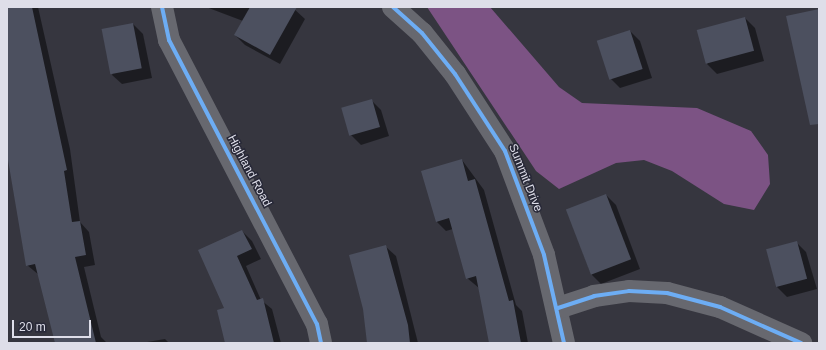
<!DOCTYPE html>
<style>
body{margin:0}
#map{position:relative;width:826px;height:350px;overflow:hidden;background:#36363f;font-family:Helvetica,sans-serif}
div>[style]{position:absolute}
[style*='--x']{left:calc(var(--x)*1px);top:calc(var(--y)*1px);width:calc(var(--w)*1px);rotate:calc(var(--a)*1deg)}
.forest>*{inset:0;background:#7c5384}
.shadow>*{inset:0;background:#0007}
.building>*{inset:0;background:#4c505f;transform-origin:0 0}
.minor>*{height:22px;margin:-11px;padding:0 11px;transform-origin:11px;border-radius:11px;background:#67686f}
.cycleway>*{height:4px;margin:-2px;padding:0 2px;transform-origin:2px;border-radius:2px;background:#6dadf4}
span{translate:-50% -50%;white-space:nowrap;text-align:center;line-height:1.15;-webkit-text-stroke:3px #282938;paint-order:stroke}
.street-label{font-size:12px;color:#dedee9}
.frame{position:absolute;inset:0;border:8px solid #dedee9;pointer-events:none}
.scale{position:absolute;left:12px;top:320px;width:79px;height:18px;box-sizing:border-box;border:2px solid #dedee9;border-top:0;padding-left:5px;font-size:12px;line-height:14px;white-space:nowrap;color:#dedee9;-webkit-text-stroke:3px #282938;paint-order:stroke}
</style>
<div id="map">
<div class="forest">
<i style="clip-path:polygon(427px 7px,490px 7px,559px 87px,582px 103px,697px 108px,751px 131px,768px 155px,770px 184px,754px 210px,724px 204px,672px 171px,644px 160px,616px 163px,559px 189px,536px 171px)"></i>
</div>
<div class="shadow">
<i style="clip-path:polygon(7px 7px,38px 7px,70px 149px,80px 222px,89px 232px,95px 265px,84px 267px,101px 337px,107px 343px,56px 343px,39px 275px,27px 265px,7px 149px)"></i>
<i style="clip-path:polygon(206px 7px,292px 7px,305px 19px,280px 64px,245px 45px,235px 35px,243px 21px)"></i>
<i style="clip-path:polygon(745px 18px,755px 28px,764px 61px,717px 74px,707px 64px)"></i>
<i style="clip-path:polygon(133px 24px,143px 34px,152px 78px,122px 84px,112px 75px)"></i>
<i style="clip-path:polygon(630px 31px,640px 41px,652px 78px,620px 88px,610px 78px)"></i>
<i style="clip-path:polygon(371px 100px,381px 110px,389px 136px,361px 145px,351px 135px)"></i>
<i style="clip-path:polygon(462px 160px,484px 190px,516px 305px,522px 311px,528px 343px,490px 343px,479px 288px,467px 278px,453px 229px,446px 231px,437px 222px)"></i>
<i style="clip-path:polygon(606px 195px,616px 205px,640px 269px,601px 284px,591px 274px,567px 210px)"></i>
<i style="clip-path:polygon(242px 231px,252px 241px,261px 259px,246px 266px,261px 300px,272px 309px,281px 343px,226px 343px,226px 309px)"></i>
<i style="clip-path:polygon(796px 242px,806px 252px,817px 289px,787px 297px,777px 287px)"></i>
<i style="clip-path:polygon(386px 247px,396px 256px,418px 343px,368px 343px)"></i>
<i style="clip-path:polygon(165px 339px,169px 343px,141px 343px)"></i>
</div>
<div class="building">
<i style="clip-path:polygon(7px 7px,32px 7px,67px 170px,64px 171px,72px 222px,80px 221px,86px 255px,75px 257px,96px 343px,55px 343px,35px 264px,26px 266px,7px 154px)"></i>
<i style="clip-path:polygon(250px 7px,297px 7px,270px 55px,234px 35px)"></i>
<i style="clip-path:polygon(819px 9px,819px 124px,810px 125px,786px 16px)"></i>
<i style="left:745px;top:17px;width:35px;height:50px;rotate:75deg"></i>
<i style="left:133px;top:23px;width:46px;height:32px;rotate:79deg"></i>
<i style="left:630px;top:30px;width:41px;height:35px;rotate:72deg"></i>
<i style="left:372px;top:99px;width:29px;height:32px;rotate:74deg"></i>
<i style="clip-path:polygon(462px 159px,468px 181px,475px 179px,509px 301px,513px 300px,521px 343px,489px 343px,476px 276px,466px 279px,449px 218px,436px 222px,421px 171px)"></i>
<i style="left:606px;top:194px;width:70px;height:43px;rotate:69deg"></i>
<i style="clip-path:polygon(242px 230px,252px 249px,237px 256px,257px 300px,263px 298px,274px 343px,225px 343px,217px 310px,224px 308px,198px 250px)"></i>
<i style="left:797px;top:241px;width:39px;height:32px;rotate:75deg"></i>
<i style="clip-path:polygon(386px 245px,408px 325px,410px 343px,367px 343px,363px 309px,349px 255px)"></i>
</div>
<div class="minor">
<i style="--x:162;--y:7;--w:34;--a:78"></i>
<i style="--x:169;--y:40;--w:320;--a:62.5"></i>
<i style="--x:317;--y:324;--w:19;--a:78"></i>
<i style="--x:393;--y:7;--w:39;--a:42"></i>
<i style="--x:422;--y:33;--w:53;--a:51.2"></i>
<i style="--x:455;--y:74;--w:92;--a:57"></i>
<i style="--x:505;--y:151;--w:111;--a:69.4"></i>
<i style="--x:544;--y:255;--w:90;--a:77.2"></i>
<i style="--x:558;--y:308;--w:38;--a:-18"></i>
<i style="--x:594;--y:296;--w:35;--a:-8"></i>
<i style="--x:629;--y:291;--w:38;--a:3"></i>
<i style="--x:667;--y:293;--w:55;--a:14.8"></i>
<i style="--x:720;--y:307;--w:89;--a:24"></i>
</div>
<div class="cycleway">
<i style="--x:162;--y:7;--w:34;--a:78"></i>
<i style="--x:169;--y:40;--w:320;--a:62.5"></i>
<i style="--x:317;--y:324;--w:19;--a:78"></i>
<i style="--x:393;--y:7;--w:39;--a:42"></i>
<i style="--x:422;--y:33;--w:53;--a:51.2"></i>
<i style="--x:455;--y:74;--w:92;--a:57"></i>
<i style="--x:505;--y:151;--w:111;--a:69.4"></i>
<i style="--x:544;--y:255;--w:90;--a:77.2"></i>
<i style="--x:558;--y:308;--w:38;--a:-18"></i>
<i style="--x:594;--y:296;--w:35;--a:-8"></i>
<i style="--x:629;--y:291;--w:38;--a:3"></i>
<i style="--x:667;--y:293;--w:55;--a:14.8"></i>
<i style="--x:720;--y:307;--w:89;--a:24"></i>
</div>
<div class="street-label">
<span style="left:249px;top:171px;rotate:62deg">Highland Road</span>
<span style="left:525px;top:178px;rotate:68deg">Summit Drive</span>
</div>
<div class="frame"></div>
<div class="scale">20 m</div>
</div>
